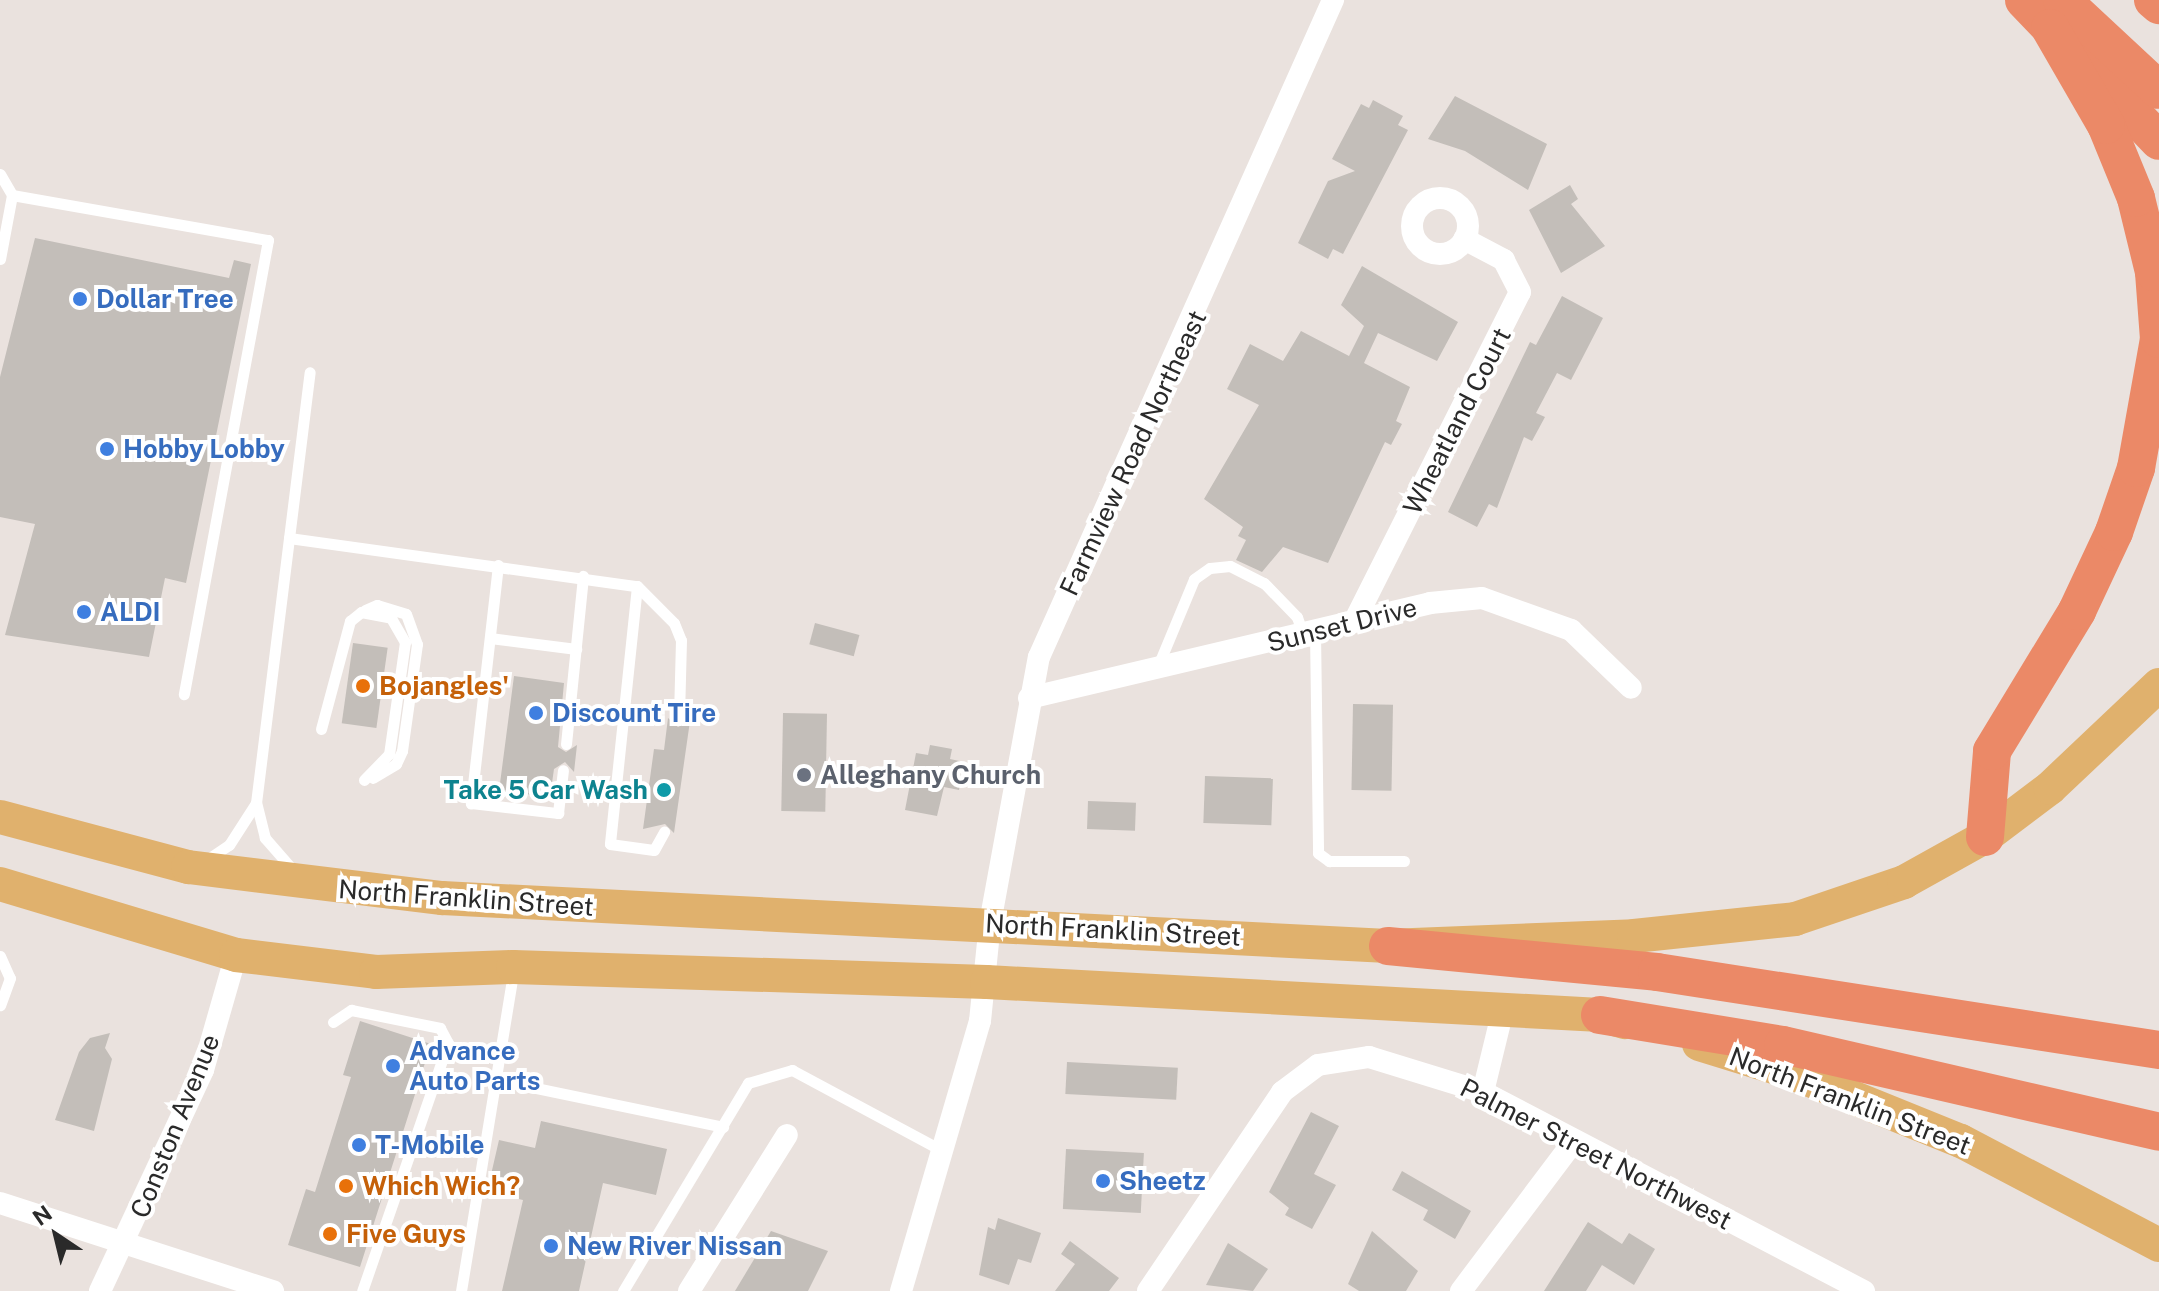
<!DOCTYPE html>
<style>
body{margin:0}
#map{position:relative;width:2159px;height:1291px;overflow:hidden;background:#eae2de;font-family:"Public Sans",sans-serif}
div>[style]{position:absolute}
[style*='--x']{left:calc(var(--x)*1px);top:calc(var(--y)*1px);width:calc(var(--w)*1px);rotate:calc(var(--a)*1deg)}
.building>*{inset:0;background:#c3beb9;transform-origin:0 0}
.service>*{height:11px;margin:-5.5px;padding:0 5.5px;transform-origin:5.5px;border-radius:5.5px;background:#fff}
.minor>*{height:22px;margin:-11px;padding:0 11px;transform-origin:11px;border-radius:11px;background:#fff}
.minor>.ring{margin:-11px;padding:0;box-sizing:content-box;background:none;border:22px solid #fff;border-radius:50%}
.primary>*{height:34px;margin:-17px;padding:0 17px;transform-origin:17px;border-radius:17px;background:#e0b16d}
.motorway>*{height:38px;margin:-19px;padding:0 19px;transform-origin:19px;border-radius:19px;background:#eb8967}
.dots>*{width:22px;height:22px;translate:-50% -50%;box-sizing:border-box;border:4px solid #fff;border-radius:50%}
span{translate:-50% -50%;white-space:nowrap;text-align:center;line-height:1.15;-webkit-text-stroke:8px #fff;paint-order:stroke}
.shop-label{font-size:26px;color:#366cbe;font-weight:700}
.left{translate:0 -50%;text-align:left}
.street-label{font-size:26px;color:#2a2a2a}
.food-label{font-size:26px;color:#c56008;font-weight:700}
.worship-label{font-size:26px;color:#5b616d;font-weight:700}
.culture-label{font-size:26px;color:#0d838f;font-weight:700}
.right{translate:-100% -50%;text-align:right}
.north{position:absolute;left:16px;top:1195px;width:80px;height:80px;-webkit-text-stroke:6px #fff;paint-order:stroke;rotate:325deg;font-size:22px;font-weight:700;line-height:32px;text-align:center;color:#2a2a2a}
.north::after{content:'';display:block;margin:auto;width:28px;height:36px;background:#2a2a2a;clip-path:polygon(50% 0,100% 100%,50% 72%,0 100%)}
</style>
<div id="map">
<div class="building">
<i style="clip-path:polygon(1455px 96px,1547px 144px,1528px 190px,1465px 151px,1428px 139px)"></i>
<i style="clip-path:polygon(1373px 100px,1403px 116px,1398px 125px,1408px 130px,1343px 254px,1333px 249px,1328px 259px,1298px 243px,1328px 181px,1355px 171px,1332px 159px,1361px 104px,1369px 108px)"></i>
<i style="clip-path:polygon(1570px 185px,1578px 199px,1571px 204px,1605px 246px,1561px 273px,1529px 210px)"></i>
<i style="clip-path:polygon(35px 238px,229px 278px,234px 260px,251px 264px,186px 583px,165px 578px,149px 657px,5px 635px,35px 524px,0 517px,0 377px)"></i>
<i style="clip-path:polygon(1362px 266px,1458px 322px,1437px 361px,1378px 333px,1364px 363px,1410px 387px,1396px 421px,1402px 424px,1391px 445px,1385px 442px,1328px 563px,1283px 547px,1262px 572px,1236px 560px,1246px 540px,1238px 536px,1243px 527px,1204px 499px,1259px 405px,1227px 389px,1250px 344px,1283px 361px,1301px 331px,1349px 356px,1364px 326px,1341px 305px)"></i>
<i style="clip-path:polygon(1562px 296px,1603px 318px,1571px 380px,1557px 373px,1536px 413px,1545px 417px,1532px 441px,1524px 437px,1497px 508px,1489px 504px,1477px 527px,1448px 512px,1530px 342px,1536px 345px)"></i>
<i style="left:815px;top:623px;width:46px;height:22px;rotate:15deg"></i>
<i style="left:353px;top:643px;width:35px;height:81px;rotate:8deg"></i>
<i style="clip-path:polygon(514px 676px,564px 683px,558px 747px,566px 752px,577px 745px,574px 772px,565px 762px,554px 769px,550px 797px,499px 791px)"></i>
<i style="left:1353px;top:704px;width:40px;height:86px;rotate:1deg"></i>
<i style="left:783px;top:713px;width:44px;height:98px;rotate:1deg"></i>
<i style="clip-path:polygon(668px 718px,678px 727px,690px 721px,674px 833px,665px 824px,643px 829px,654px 749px,664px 750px)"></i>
<i style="clip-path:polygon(930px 745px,952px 749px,950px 759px,964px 762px,959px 790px,944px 787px,937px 816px,905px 810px,916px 753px,928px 755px)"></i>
<i style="left:1205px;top:776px;width:68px;height:47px;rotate:2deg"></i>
<i style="left:1088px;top:801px;width:48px;height:28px;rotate:2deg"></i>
<i style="clip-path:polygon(360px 1021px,431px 1044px,360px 1267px,288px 1245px,306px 1189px,315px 1192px,351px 1077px,343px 1075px)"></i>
<i style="clip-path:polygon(110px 1033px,105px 1048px,112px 1059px,94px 1131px,55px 1120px,79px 1052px,90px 1038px)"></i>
<i style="left:1067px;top:1062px;width:111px;height:32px;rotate:3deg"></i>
<i style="clip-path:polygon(1311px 1112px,1339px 1126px,1314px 1174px,1336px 1185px,1312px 1229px,1285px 1215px,1289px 1208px,1269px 1192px)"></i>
<i style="clip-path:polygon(541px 1121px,667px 1149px,656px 1195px,603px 1183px,579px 1291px,502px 1291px,523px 1200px,487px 1192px,499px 1140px,535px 1148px)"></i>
<i style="left:1066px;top:1149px;width:78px;height:60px;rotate:3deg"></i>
<i style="clip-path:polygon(1402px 1171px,1471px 1211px,1455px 1239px,1423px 1220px,1428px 1210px,1392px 1190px)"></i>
<i style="clip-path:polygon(998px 1218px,1041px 1233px,1031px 1263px,1018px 1259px,1009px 1285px,979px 1275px,988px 1227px,995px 1230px)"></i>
<i style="clip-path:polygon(1588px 1222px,1622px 1244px,1629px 1233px,1655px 1249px,1634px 1285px,1602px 1265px,1586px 1291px,1544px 1291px)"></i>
<i style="clip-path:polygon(771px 1231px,828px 1251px,808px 1291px,735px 1291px)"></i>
<i style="clip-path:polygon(1372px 1231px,1418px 1271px,1406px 1291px,1359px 1291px,1348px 1284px)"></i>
<i style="clip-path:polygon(1070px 1241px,1119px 1278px,1109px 1291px,1055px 1291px,1075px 1264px,1061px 1254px)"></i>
<i style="clip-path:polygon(1228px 1243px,1268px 1269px,1253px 1291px,1206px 1285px)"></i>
</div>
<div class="service">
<i style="--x:0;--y:174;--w:24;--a:60"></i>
<i style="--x:12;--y:195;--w:65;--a:100.6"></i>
<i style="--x:12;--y:195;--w:260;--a:10"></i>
<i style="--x:268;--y:240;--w:462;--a:100.5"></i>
<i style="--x:289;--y:538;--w:351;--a:7.9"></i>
<i style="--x:637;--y:586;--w:52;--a:45"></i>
<i style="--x:674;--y:623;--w:18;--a:68"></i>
<i style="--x:681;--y:640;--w:79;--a:91.5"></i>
<i style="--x:498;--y:565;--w:240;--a:96.5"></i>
<i style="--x:471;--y:803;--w:88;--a:6.6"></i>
<i style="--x:558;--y:813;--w:43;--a:-83.4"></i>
<i style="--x:637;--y:586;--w:259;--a:96"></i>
<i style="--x:610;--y:844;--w:44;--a:7.8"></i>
<i style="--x:654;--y:850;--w:21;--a:-61"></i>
<i style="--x:365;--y:610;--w:13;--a:-23"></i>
<i style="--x:377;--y:605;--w:30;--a:17"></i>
<i style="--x:406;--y:614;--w:32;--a:70"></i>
<i style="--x:417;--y:644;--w:108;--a:98"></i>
<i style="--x:402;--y:751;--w:14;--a:115"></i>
<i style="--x:396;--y:764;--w:27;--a:149"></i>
<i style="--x:1315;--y:632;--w:221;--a:89.2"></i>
<i style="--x:1318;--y:853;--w:14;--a:36"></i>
<i style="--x:1329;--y:861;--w:75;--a:0"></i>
<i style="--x:490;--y:638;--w:87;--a:7.3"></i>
<i style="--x:1157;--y:668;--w:96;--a:-67.4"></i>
<i style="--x:1194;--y:579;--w:19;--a:-35"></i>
<i style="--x:1210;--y:568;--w:20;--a:-6"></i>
<i style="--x:1230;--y:566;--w:38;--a:27"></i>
<i style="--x:1264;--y:583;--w:47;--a:45.9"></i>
<i style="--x:1297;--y:617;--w:18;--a:71"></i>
<i style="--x:321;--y:729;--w:112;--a:-75"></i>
<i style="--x:350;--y:621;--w:14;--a:-39"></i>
<i style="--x:361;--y:612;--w:31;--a:11"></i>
<i style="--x:391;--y:618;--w:28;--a:60"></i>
<i style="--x:405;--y:642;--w:113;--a:98.1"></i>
<i style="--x:389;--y:754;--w:36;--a:134"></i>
<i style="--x:566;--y:744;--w:169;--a:-84.2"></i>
<i style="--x:208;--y:859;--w:25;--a:-34"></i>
<i style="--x:229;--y:845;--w:50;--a:-57.3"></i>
<i style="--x:293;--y:870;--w:43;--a:-131.2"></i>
<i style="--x:265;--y:838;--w:36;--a:-104"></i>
<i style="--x:256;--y:803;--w:434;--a:-82.9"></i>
<i style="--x:0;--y:956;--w:24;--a:66"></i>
<i style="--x:10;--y:978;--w:29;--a:110"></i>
<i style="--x:333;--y:1022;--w:22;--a:-34"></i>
<i style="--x:351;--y:1010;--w:91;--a:11.4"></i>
<i style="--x:440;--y:1028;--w:17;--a:62"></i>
<i style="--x:448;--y:1043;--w:262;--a:109.1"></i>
<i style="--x:497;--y:1080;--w:231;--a:11.7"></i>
<i style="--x:461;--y:1291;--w:323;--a:-80.7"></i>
<i style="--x:623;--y:1291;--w:243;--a:-59"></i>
<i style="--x:748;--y:1083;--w:46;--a:-16.5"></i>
<i style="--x:792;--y:1070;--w:171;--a:28.2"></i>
</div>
<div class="minor">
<i class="ring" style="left:1412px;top:198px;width:34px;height:34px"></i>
<i style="--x:1354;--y:622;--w:369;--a:-63.3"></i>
<i style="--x:1520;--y:292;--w:36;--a:-117"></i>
<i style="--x:1504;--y:260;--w:45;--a:-152.3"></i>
<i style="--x:1029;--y:698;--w:412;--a:-13.3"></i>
<i style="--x:1430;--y:603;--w:52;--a:-5.5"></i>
<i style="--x:1482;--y:598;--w:95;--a:19.8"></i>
<i style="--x:1571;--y:630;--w:83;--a:44"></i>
<i style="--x:1483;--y:1092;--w:84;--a:-76.3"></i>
<i style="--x:0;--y:1203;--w:287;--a:17.9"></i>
<i style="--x:100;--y:1291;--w:244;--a:-65"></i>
<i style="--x:203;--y:1070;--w:120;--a:-74"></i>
<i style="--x:689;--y:1291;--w:184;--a:-57.9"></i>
<i style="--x:901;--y:1291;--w:281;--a:-73.7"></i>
<i style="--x:980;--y:1021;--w:99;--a:-84.2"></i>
<i style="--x:990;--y:923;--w:270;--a:-79.6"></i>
<i style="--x:1039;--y:657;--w:720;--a:-65.89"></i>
<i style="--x:1148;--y:1291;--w:240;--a:-56"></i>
<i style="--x:1282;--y:1092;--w:45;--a:-36.9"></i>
<i style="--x:1318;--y:1065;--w:52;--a:-8.9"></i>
<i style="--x:1369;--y:1057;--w:119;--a:17.1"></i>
<i style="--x:1483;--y:1092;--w:430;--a:27.6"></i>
<i style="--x:1461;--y:1291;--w:188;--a:-53"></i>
</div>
<div class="primary">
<i style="--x:0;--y:817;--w:195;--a:14.9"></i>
<i style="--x:188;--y:867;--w:256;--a:7"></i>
<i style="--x:442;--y:898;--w:947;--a:2.9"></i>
<i style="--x:1388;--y:946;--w:246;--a:-2.3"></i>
<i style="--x:1634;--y:936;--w:162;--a:-6"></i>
<i style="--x:1795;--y:919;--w:115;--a:-18.7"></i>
<i style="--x:1904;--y:882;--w:93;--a:-29.1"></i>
<i style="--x:1985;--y:837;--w:81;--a:-37"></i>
<i style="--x:2050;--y:788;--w:150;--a:-43.4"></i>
<i style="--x:0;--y:884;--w:246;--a:16.7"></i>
<i style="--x:236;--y:955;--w:141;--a:6.9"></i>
<i style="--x:376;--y:972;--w:137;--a:-2.1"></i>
<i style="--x:513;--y:967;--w:474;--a:1.8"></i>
<i style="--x:987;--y:982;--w:614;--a:3.08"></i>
<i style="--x:1600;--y:1015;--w:26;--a:16"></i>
<i style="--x:1699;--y:1044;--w:95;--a:17.1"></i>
<i style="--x:1790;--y:1072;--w:184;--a:22"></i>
<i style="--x:1961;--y:1141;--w:224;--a:27.7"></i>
</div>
<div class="motorway">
<i style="--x:2024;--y:0;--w:195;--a:46.2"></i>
<i style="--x:2062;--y:0;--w:132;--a:42.9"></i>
<i style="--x:2153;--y:0;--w:8;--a:40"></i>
<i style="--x:1985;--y:837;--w:86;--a:-85.3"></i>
<i style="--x:1992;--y:751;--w:164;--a:-58.7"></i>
<i style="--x:2077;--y:611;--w:87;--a:-64.9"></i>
<i style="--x:2114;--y:532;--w:68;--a:-71"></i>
<i style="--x:2136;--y:468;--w:131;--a:-79.9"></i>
<i style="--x:2159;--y:339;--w:67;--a:-94.3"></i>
<i style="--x:2154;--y:272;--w:76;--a:-103.7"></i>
<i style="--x:2136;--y:198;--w:79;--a:-112.3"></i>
<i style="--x:2106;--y:125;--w:112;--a:-120"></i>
<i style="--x:1388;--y:946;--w:270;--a:5.5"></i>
<i style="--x:1657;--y:972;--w:508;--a:8.83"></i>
<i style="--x:1600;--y:1015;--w:185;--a:9.3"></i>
<i style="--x:1783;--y:1045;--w:386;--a:13"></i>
</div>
<div class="dots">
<i style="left:80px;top:299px;background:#3f7fe0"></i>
<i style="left:107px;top:449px;background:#3f7fe0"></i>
<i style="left:84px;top:612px;background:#3f7fe0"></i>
<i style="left:363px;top:686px;background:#e8710a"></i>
<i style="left:536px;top:713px;background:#3f7fe0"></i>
<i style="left:804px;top:775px;background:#6b7280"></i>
<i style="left:664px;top:790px;background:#0f9aa8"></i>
<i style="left:393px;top:1066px;background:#3f7fe0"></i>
<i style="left:359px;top:1145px;background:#3f7fe0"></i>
<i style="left:1103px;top:1181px;background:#3f7fe0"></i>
<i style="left:346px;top:1186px;background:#e8710a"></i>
<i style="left:330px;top:1234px;background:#e8710a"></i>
<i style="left:551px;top:1246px;background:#3f7fe0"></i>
</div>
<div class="shop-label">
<span class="left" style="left:96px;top:299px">Dollar Tree</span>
<span class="left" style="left:123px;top:449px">Hobby Lobby</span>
<span class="left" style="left:100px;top:612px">ALDI</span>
<span class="left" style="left:552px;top:713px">Discount Tire</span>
<span class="left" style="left:409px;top:1066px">Advance<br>Auto Parts</span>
<span class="left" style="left:375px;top:1145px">T-Mobile</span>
<span class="left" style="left:1119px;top:1181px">Sheetz</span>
<span class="left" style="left:567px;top:1246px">New River Nissan</span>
</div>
<div class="street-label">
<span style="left:1457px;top:421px;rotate:-63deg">Wheatland Court</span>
<span style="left:1133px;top:453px;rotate:-65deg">Farmview Road Northeast</span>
<span style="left:1342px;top:625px;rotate:-14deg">Sunset Drive</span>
<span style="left:466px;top:898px;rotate:4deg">North Franklin Street</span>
<span style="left:1113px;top:930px;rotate:3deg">North Franklin Street</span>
<span style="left:1850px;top:1101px;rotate:21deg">North Franklin Street</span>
<span style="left:175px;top:1126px;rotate:-68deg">Conston Avenue</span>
<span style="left:1596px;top:1154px;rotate:27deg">Palmer Street Northwest</span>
</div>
<div class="food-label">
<span class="left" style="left:379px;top:686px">Bojangles'</span>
<span class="left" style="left:362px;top:1186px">Which Wich?</span>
<span class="left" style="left:346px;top:1234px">Five Guys</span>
</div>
<div class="worship-label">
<span class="left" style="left:820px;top:775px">Alleghany Church</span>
</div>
<div class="culture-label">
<span class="right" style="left:648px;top:790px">Take 5 Car Wash</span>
</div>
<div class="north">N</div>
</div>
